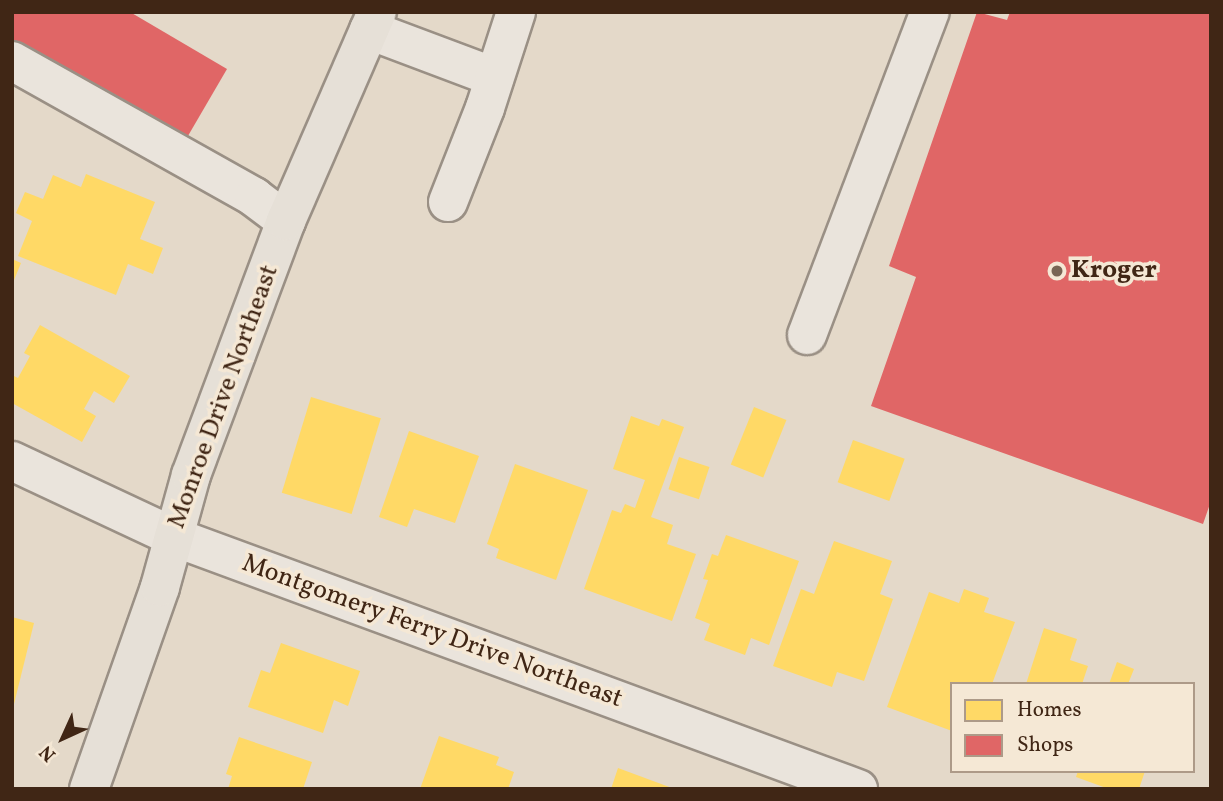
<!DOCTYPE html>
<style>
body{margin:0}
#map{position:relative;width:1223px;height:801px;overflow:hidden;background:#e4d9c9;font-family:Vollkorn,serif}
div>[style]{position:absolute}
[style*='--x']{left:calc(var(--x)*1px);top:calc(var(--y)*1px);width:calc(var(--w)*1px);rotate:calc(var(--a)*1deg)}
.homes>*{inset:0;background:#ffd966;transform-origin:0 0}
.shops>*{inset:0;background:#e06666}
.roads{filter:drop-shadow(2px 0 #9a9085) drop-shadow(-2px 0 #9a9085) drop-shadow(0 2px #9a9085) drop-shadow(0 -2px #9a9085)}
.minor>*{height:38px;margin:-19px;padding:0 19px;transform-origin:19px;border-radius:19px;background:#eae4dc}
.major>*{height:38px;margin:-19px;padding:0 19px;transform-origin:19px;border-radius:19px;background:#e6e0d7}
.dots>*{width:19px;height:19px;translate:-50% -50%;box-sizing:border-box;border:4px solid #f5e8d5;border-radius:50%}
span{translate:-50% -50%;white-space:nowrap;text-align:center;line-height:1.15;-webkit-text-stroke:7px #f5e8d5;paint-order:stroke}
.poi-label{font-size:26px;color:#402615;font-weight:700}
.left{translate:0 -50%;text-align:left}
.street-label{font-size:26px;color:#402615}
.frame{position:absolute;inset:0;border:14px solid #402615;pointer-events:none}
.legend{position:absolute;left:950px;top:682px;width:245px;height:91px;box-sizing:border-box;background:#f5e8d5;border:2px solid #ad9a88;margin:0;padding:9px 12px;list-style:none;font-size:21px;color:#402615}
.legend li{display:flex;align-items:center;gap:14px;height:35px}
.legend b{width:35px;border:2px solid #ad9a88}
.north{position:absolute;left:28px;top:703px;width:70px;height:70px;-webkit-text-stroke:5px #f5e8d5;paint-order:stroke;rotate:225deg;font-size:19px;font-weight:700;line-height:28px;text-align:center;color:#402615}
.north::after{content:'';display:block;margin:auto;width:24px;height:32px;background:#402615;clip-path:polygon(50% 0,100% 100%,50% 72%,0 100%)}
</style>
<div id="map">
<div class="homes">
<i style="clip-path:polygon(86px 174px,155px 202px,140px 239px,163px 248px,153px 274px,128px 264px,116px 295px,18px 256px,32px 221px,16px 213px,25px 192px,43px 199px,53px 175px,81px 187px)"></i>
<i style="clip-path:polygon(12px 259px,21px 263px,12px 285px)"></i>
<i style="clip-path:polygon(40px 325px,130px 376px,114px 403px,94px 391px,84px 409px,96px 416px,82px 442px,12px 403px,12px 375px,18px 378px,30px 356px,24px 353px)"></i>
<i style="left:311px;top:397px;width:73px;height:100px;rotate:17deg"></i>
<i style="left:754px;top:407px;width:35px;height:62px;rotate:22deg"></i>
<i style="clip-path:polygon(631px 416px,659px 426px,662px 419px,684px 427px,651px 517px,673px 525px,667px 544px,696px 554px,672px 621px,584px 589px,612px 510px,621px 513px,625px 504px,635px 508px,645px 480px,613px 469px)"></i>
<i style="clip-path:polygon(409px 431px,479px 456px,455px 523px,414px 509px,407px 527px,379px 517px)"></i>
<i style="left:853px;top:440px;width:55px;height:45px;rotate:20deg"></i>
<i style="left:679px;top:457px;width:32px;height:34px;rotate:18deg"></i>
<i style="clip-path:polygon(515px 464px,588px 490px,556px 580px,496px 558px,499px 549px,487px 544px)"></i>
<i style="clip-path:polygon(726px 535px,799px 561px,769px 645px,751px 638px,745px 655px,704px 640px,710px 624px,695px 618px,708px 580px,703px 579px,712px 554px,718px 556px)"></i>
<i style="clip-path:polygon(834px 541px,892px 561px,880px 594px,893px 599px,864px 681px,837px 672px,832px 687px,773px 666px,801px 589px,814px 594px)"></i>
<i style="clip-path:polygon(964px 589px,989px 598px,984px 612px,1015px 622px,992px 684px,952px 684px,952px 731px,887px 707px,929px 592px,959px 603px)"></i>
<i style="clip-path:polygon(12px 617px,34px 623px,13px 708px,12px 708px)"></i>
<i style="clip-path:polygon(1044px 628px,1077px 639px,1070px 660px,1088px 666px,1082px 684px,1026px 684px)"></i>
<i style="clip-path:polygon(281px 643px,360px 671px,348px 706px,334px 700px,323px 733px,248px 707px,261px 670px,270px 673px)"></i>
<i style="clip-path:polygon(1117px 662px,1134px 669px,1128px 684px,1109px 684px)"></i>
<i style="clip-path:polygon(439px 736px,499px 757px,496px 765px,514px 772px,508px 789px,420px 789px)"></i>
<i style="clip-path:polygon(239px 737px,312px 762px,303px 789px,228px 789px,232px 776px,226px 774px)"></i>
<i style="clip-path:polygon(618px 768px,672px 788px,672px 789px,611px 789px)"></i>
<i style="clip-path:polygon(1078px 771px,1145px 771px,1139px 789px,1109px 789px,1076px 777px)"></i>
</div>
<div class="shops">
<i style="clip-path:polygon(12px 12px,130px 12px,227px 69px,185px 141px,12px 41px)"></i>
<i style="clip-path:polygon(977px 12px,1007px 20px,1010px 12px,1211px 12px,1211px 501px,1203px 524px,871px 406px,916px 277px,889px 266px)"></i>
</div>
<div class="roads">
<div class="minor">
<i style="--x:369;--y:30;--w:134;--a:20.6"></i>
<i style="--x:12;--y:61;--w:278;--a:29.3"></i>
<i style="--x:254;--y:197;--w:40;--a:37"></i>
<i style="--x:448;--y:202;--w:101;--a:-68.5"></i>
<i style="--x:485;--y:108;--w:101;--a:-72.1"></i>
<i style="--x:807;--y:335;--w:346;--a:-69.2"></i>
<i style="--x:12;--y:461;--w:179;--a:25.1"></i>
<i style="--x:174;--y:537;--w:729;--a:20.22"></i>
</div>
<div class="major">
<i style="--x:89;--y:789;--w:214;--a:-70.6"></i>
<i style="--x:160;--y:587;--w:116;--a:-74.5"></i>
<i style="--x:191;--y:475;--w:271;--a:-69.5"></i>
<i style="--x:286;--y:221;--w:228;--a:-66.5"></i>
</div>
</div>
<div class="dots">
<i style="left:1057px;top:271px;background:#796554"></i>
</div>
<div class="poi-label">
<span class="left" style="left:1071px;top:271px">Kroger</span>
</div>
<div class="street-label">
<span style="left:224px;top:397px;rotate:-70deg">Monroe Drive Northeast</span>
<span style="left:432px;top:632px;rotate:20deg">Montgomery Ferry Drive Northeast</span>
</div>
<div class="frame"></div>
<ul class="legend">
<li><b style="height:19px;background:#ffd966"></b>Homes</li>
<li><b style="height:19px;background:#e06666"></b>Shops</li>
</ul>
<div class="north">N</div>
</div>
